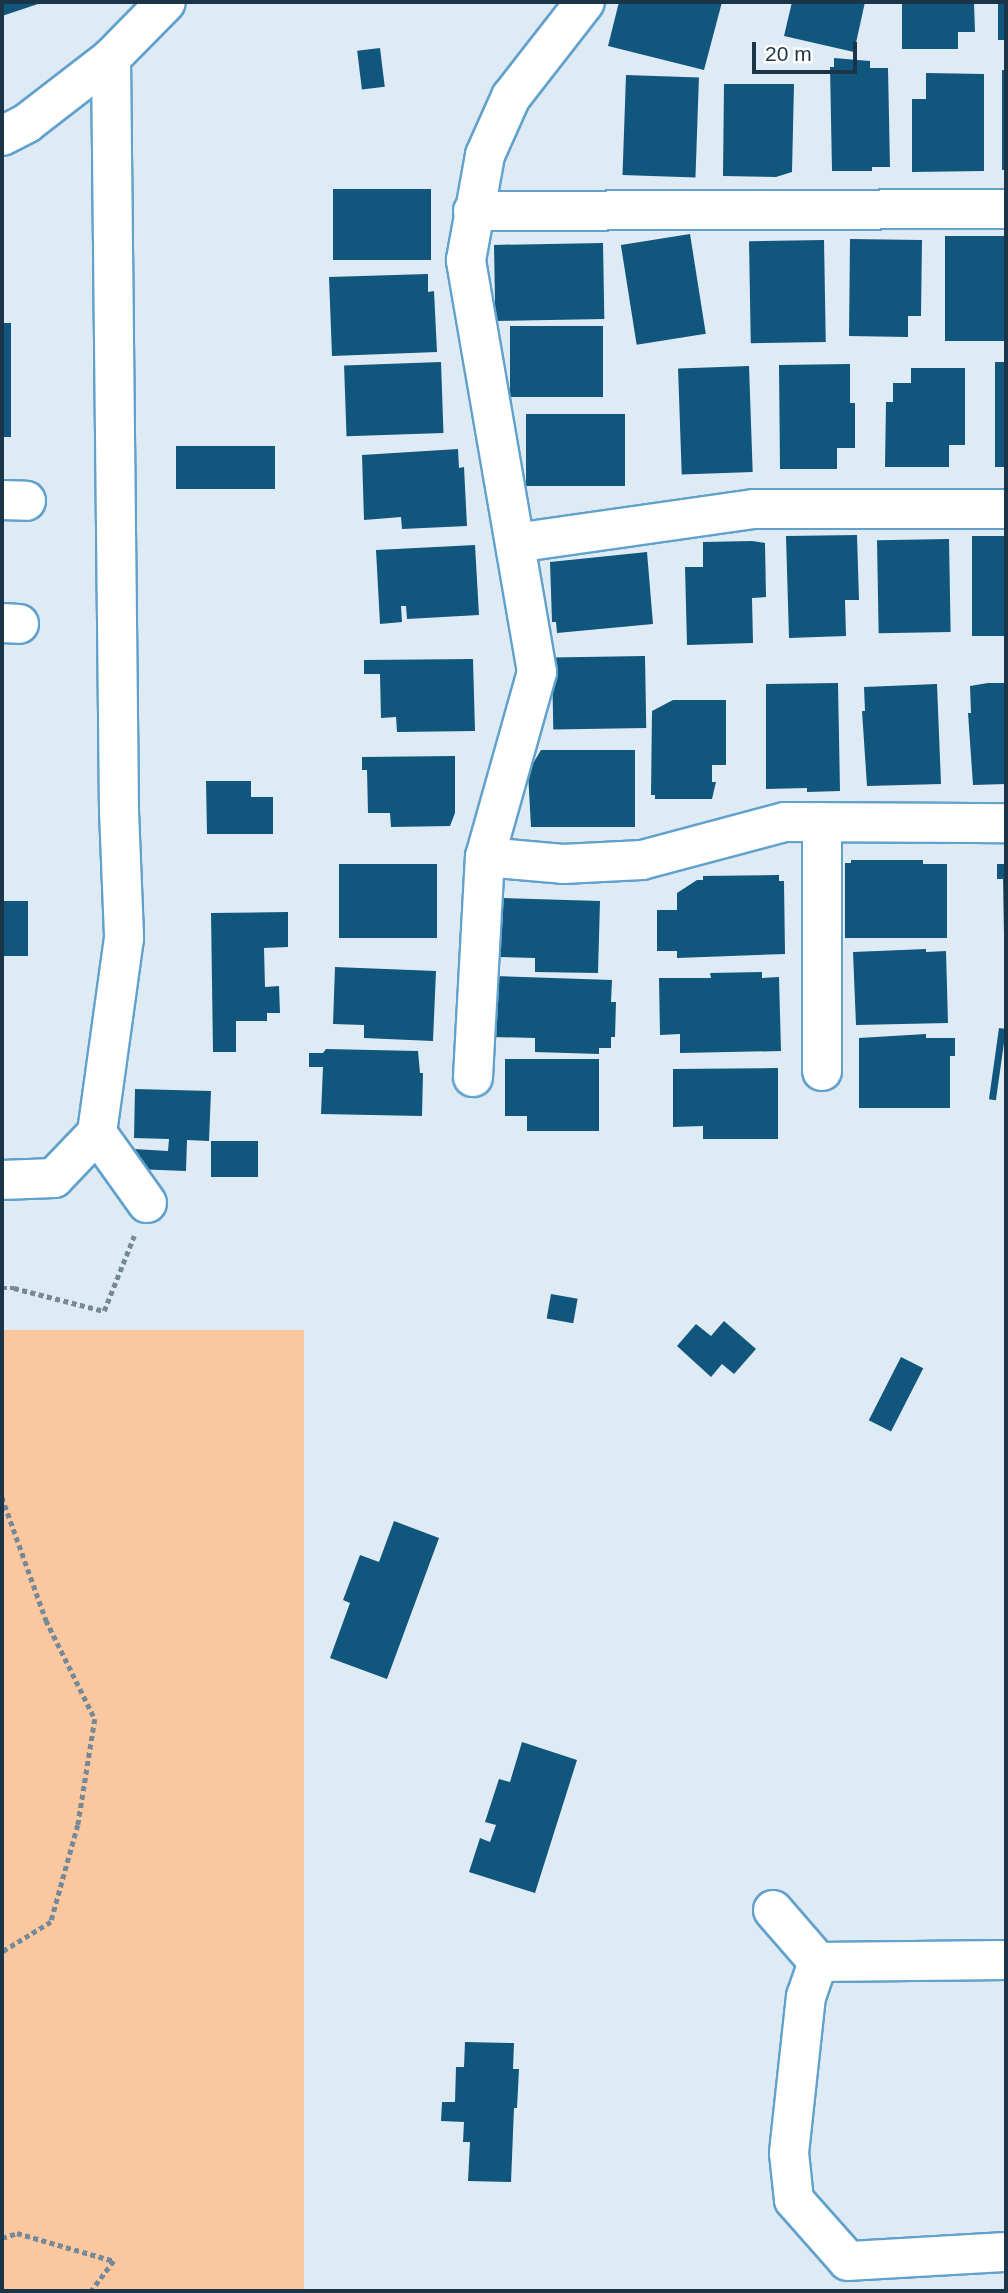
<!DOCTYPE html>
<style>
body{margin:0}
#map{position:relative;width:1008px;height:2293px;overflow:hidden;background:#deebf4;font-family:Helvetica,sans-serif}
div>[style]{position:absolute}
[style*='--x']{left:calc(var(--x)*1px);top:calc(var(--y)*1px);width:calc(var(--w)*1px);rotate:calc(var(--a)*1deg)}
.green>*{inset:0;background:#fbc79e;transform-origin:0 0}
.building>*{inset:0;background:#10567d;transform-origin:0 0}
.path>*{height:4.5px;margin-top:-2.25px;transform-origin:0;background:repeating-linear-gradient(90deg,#758997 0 5px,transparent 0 8.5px)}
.roads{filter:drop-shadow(2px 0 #61a1cc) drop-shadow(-2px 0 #61a1cc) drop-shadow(0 2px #61a1cc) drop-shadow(0 -2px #61a1cc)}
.minor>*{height:38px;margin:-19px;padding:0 19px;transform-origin:19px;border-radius:19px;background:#fff}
span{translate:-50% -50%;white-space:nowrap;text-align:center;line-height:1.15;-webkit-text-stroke:7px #fff;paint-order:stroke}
.frame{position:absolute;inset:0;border:4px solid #1a3547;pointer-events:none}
.scale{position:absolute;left:752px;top:42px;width:105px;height:32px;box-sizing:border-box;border:4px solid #1a3547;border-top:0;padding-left:9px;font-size:21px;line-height:24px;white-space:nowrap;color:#1a3547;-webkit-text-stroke:5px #fff;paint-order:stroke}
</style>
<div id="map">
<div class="green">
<i style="left:304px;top:1330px;width:961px;height:317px;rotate:90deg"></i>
</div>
<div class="building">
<i style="clip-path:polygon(2px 2px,44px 2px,2px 16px)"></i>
<i style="clip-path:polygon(619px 2px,722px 2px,704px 70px,608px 46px)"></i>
<i style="clip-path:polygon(792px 2px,865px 2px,854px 52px,784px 36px)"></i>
<i style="clip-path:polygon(902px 2px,974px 2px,975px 32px,958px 32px,958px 49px,902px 49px)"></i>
<i style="left:998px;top:2px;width:8px;height:38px"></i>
<i style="left:380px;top:48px;width:39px;height:23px;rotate:83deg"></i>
<i style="clip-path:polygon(834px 58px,870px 61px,870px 68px,888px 68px,890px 167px,872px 167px,872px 171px,832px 171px,830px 67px,834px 67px)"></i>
<i style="left:1002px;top:70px;width:4px;height:100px"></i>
<i style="clip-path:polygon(926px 73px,984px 74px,984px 171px,912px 172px,912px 99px,926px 99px)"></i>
<i style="left:626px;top:75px;width:73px;height:100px;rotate:2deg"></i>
<i style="clip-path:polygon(724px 84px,794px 84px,792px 172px,776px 177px,723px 176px)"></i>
<i style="left:333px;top:189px;width:98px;height:71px"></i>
<i style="left:690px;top:234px;width:101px;height:70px;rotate:81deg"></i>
<i style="left:945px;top:236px;width:61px;height:105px"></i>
<i style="clip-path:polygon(850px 239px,922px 240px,921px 316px,908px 316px,908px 337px,849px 336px)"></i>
<i style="left:824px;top:240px;width:102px;height:75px;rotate:89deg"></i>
<i style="left:603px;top:243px;width:76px;height:109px;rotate:89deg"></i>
<i style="clip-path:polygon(428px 274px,428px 292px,434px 291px,437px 352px,332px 356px,329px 277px)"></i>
<i style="left:2px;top:323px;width:9px;height:114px"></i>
<i style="left:510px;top:326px;width:93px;height:71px"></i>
<i style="left:441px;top:362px;width:71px;height:97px;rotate:88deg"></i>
<i style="left:995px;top:362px;width:11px;height:105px"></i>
<i style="clip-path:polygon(850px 364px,850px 403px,855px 403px,855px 448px,837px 448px,837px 469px,780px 469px,779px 365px)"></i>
<i style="left:749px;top:366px;width:106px;height:71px;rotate:88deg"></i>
<i style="clip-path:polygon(911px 368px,965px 368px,965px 445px,949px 445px,949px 467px,885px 467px,886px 402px,893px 402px,893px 383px,911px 383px)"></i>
<i style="left:526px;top:414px;width:99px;height:72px"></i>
<i style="left:176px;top:446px;width:99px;height:43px"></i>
<i style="clip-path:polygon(458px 449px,459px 468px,464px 467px,467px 526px,402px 529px,401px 517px,364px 520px,362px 455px)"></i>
<i style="clip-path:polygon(857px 535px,859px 600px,845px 600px,846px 636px,789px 638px,786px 536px)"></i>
<i style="left:972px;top:536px;width:34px;height:100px"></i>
<i style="left:949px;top:539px;width:93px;height:72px;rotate:89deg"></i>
<i style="clip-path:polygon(752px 541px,765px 543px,766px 597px,752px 598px,753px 643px,687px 645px,685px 567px,703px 567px,703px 542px)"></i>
<i style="clip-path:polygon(475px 545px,479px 615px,407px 619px,406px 606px,401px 606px,402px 622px,380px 624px,376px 550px)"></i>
<i style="clip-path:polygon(647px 552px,653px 624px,557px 633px,556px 622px,552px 622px,550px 562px)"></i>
<i style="left:645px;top:656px;width:72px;height:93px;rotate:89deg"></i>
<i style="clip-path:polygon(473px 659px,475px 731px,397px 732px,396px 717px,381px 718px,380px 674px,364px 674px,364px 660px)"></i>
<i style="clip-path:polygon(838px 683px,840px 791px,807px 792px,807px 788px,766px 789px,766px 684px)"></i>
<i style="clip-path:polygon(988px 683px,1006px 683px,1006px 784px,973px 785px,968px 713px,971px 713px,970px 686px)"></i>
<i style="clip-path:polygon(937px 684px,941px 784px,867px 786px,862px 711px,865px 711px,864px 687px)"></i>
<i style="clip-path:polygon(673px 700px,726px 700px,726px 765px,712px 765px,712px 782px,716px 782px,712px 799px,655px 799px,655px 795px,651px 795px,652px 711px)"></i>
<i style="clip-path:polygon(541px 750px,635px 750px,635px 827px,531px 827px,528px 772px)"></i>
<i style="clip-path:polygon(455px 756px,455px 813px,450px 826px,391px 827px,390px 813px,368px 813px,367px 770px,362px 770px,362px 757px)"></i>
<i style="clip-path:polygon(206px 781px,251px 781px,251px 797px,273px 797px,273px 834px,207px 834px)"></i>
<i style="clip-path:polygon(851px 860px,923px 860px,923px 864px,947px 864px,947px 938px,845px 938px,845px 863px,851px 863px)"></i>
<i style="left:339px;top:864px;width:98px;height:74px"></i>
<i style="clip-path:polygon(997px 864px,1006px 864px,1006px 935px,1004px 935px,1003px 879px,997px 879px)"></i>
<i style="clip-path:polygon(779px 875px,779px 881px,784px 881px,785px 954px,677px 958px,677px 951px,657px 951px,657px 910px,677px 910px,677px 893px,697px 880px,703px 880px,703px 876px)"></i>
<i style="clip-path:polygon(500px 898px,600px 901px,598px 973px,535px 972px,535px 958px,499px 957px)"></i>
<i style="left:2px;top:901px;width:26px;height:55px"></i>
<i style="clip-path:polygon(288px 912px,288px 947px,264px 948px,265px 987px,279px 986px,280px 1013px,267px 1013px,267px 1021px,236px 1021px,236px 1052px,213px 1052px,211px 913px)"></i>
<i style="clip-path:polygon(926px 949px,926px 952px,946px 951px,948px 1023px,856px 1025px,853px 952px)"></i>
<i style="clip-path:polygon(335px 967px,436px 971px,433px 1041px,364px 1038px,364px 1025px,333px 1024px)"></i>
<i style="clip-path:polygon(762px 972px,762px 978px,779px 977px,781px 1051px,680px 1053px,680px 1034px,660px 1035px,659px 978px,711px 978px,710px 973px)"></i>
<i style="clip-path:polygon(494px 976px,612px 980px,611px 1002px,616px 1002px,615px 1037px,611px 1037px,611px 1048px,599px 1048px,599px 1054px,535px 1052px,535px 1038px,493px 1037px)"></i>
<i style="left:999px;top:1028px;width:7px;height:72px;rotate:8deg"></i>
<i style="clip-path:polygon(926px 1034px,926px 1038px,955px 1038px,955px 1056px,950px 1056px,950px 1108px,859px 1108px,859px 1038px)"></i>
<i style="clip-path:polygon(326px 1049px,418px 1051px,420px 1073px,423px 1073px,422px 1116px,321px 1114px,323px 1067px,309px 1067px,309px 1053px,323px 1053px)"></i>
<i style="clip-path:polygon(505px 1059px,599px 1059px,599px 1131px,527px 1131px,527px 1116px,505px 1116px)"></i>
<i style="clip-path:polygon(778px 1068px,778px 1139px,703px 1139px,703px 1126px,673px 1127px,673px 1069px)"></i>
<i style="clip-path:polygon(135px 1089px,211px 1091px,209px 1141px,187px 1140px,186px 1171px,134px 1169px,134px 1149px,168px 1151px,169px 1139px,134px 1138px)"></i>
<i style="left:211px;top:1141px;width:47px;height:36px"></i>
<i style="left:551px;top:1294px;width:27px;height:25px;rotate:10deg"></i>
<i style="clip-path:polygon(724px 1321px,756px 1349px,734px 1374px,722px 1364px,711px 1377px,677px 1346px,696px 1324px,711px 1336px)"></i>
<i style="left:901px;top:1357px;width:25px;height:71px;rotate:27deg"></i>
<i style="clip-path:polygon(394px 1521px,439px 1538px,387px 1679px,330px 1658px,350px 1603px,343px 1600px,360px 1555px,379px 1562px)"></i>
<i style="clip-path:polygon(522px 1742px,577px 1760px,535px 1893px,469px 1872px,480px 1838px,490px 1842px,496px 1825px,485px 1822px,499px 1779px,510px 1782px)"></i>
<i style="clip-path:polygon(465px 2042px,514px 2043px,513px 2069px,519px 2069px,517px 2108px,514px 2108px,511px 2182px,468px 2181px,470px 2142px,463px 2142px,464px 2122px,441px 2121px,442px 2102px,455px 2102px,456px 2067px,464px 2067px)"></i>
</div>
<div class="path">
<i style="--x:2;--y:1288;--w:12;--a:0"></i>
<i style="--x:14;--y:1288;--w:93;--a:14.3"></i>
<i style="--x:104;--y:1311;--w:81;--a:-68.2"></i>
<i style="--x:2;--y:1497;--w:131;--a:70.3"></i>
<i style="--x:46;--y:1620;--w:110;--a:63.7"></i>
<i style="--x:95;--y:1719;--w:107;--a:99.1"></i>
<i style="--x:78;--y:1825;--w:101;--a:105.6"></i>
<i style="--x:51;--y:1922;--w:57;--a:148.5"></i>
<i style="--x:2;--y:2238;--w:16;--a:-18"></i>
<i style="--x:17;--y:2233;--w:101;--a:16.1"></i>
<i style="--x:114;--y:2261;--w:38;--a:127"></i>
</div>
<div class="roads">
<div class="minor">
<i style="--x:111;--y:58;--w:753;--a:89.39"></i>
<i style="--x:119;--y:811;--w:127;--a:87.7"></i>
<i style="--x:124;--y:938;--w:197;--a:97.9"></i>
<i style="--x:97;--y:1133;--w:86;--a:54.5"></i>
<i style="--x:2;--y:136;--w:28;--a:-27"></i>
<i style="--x:27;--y:123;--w:106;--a:-37.7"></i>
<i style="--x:111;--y:58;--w:78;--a:-45.5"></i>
<i style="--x:473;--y:211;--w:533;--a:-0.21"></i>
<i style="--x:2;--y:500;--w:24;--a:2"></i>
<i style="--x:515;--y:543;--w:241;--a:-8.1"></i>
<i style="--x:754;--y:509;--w:252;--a:0"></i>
<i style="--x:2;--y:623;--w:17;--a:3"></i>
<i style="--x:822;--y:822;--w:249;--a:90"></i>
<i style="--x:485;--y:857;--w:78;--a:5.1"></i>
<i style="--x:563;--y:864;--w:79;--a:-2.9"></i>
<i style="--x:642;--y:860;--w:148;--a:-14.9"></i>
<i style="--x:785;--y:822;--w:221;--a:0.3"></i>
<i style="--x:473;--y:1077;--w:220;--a:-86.9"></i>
<i style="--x:485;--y:857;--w:192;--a:-74.3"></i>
<i style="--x:537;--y:672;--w:418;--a:-99.8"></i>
<i style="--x:466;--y:260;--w:107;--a:-79.7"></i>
<i style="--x:485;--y:155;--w:64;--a:-65.9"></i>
<i style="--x:511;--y:97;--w:120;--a:-52.1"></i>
<i style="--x:2;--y:1180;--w:52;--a:-2.2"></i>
<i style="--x:54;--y:1178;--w:62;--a:-46.3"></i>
<i style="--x:773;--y:1910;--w:69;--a:49.1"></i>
<i style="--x:818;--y:1962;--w:188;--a:-0.6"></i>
<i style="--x:818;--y:1962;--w:36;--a:109"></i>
<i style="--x:806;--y:1996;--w:158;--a:96.2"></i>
<i style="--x:789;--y:2153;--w:47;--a:83.9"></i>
<i style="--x:794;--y:2200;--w:81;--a:48.5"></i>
<i style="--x:848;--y:2261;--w:158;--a:-3.3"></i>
</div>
</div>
<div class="frame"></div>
<div class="scale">20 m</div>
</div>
